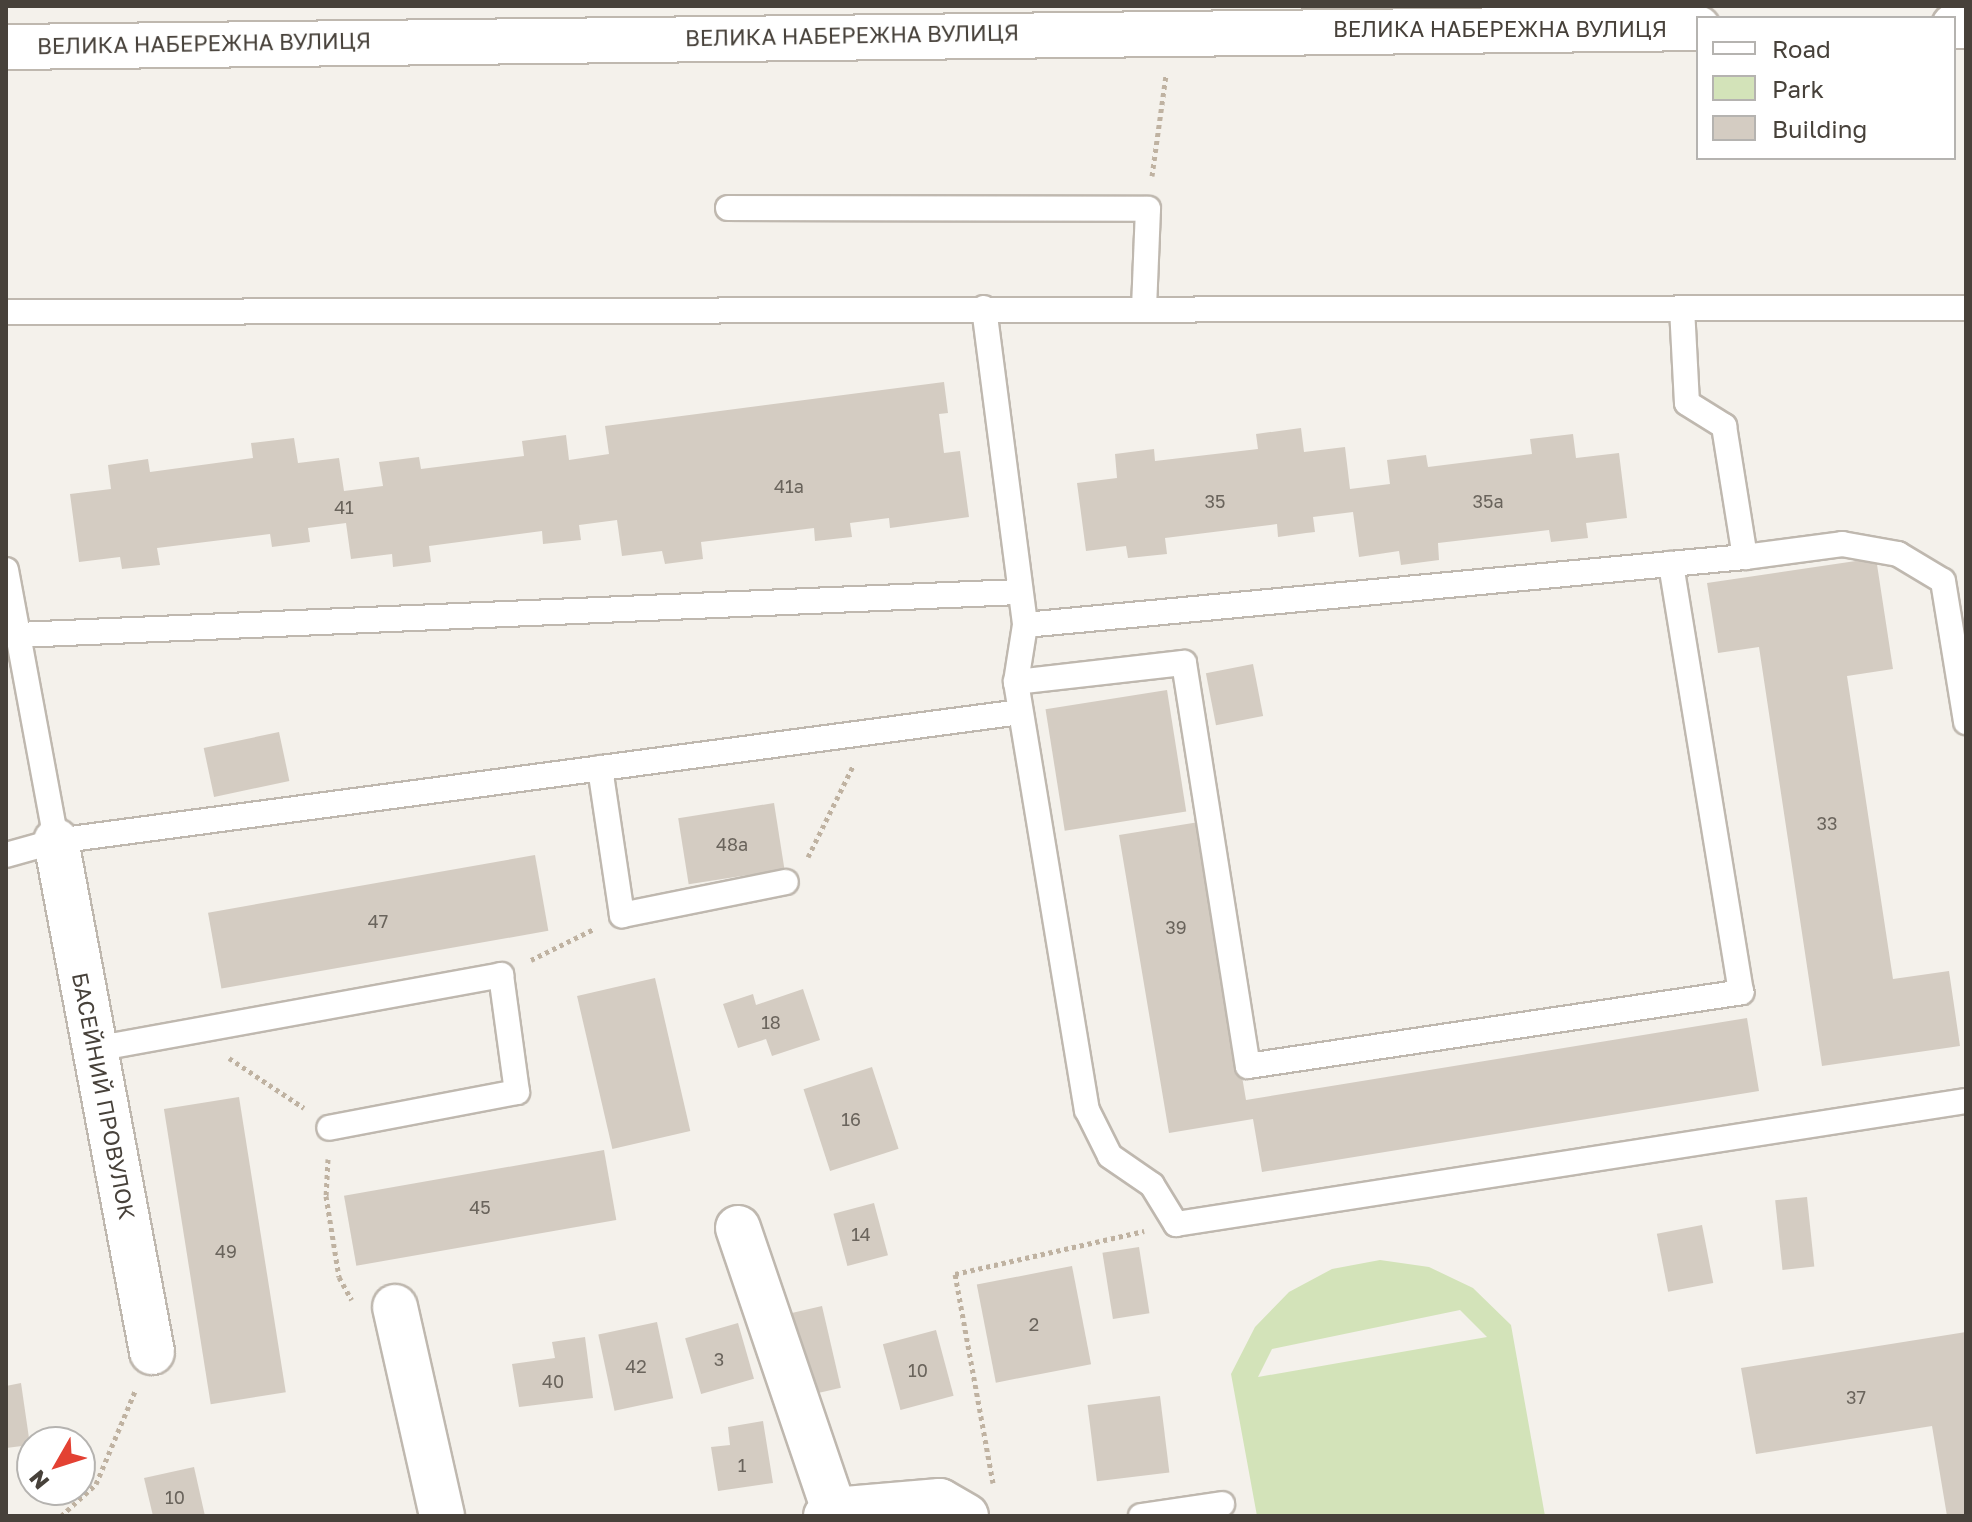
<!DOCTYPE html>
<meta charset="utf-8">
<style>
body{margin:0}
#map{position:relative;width:1972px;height:1522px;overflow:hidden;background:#f4f1eb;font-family:"Golos Text",sans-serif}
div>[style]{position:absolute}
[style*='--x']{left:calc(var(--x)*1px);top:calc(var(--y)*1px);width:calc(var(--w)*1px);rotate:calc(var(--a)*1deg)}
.green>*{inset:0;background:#d3e3b9}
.building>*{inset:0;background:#d4ccc2;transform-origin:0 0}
.path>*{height:5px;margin-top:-2.5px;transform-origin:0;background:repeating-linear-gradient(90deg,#bfb2a1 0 4px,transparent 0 8px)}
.roads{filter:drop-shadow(2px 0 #bfb8af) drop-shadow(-2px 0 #bfb8af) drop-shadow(0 2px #bfb8af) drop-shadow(0 -2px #bfb8af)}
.service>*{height:24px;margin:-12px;padding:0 12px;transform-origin:12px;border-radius:12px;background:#fff}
.minor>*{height:44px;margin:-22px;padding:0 22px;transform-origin:22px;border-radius:22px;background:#fff}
.tertiary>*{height:44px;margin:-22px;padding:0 22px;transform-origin:22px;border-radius:22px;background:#fff}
span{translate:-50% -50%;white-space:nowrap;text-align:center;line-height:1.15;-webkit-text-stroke:6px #fff;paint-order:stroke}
.number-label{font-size:18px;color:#6a645c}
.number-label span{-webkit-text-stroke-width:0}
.street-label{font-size:22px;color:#47413a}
.frame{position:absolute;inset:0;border:8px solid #47413a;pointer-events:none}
.legend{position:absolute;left:1696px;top:16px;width:260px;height:144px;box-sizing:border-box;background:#fff;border:2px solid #b5b3b0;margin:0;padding:10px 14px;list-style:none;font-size:24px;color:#47413a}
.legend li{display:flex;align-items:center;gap:16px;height:40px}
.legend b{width:40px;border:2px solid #b5b3b0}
.north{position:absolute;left:16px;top:1426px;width:80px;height:80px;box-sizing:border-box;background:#fff;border:2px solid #b5b3b0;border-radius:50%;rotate:231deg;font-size:22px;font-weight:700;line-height:32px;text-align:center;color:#47413a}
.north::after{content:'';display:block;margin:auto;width:28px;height:36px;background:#e34133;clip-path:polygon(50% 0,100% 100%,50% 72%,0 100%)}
</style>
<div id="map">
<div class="green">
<i style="clip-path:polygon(evenodd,1380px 1260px,1429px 1267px,1473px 1288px,1511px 1325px,1545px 1516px,1257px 1516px,1231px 1374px,1255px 1327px,1289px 1292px,1332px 1269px,1380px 1260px,1460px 1310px,1487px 1337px,1258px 1377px,1272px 1349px,1460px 1310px)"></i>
</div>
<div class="building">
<i style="clip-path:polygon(944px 382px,948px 413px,939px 414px,944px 453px,960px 451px,969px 517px,890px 528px,889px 518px,850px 523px,852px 537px,815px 541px,814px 528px,701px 542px,703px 559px,665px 564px,662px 551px,622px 556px,617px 520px,579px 525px,581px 540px,543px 544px,542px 531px,429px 546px,431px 562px,393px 567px,392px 554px,351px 559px,346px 523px,308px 528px,310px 542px,272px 547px,270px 534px,157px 548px,160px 565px,122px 569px,120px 557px,79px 562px,70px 494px,111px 489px,108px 465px,148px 459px,150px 472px,253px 458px,251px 443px,294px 438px,298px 463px,339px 458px,344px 491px,383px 486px,379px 462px,419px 457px,421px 469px,524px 456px,522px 441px,566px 435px,569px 460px,609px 454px,605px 426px)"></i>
<i style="clip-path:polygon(1301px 428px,1304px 452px,1345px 447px,1350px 489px,1390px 484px,1387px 460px,1426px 455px,1428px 467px,1532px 454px,1530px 439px,1573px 434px,1576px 458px,1619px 453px,1627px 518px,1586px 523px,1588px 538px,1551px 542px,1549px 530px,1438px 543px,1439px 560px,1401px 565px,1399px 551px,1359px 557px,1353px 512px,1313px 517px,1315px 532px,1306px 533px,1278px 537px,1277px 524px,1165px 538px,1167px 554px,1128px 558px,1126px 546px,1086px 551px,1077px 483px,1117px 478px,1115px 454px,1154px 449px,1155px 461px,1258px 449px,1256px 434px)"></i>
<i style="clip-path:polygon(1876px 558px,1893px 669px,1847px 676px,1893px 979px,1949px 971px,1960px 1046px,1822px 1066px,1759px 647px,1718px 653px,1707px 583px)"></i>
<i style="left:1253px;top:664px;width:53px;height:48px;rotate:79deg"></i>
<i style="left:1167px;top:690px;width:123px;height:123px;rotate:81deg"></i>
<i style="left:279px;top:732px;width:50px;height:77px;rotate:78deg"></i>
<i style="left:774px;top:803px;width:67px;height:97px;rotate:81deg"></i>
<i style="clip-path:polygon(1199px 822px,1246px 1100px,1747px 1018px,1759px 1091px,1262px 1172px,1253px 1119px,1169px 1133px,1119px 835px)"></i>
<i style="left:535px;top:855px;width:77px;height:332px;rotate:80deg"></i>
<i style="left:655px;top:978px;width:157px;height:80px;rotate:77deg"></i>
<i style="clip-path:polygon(803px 989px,820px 1040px,772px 1056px,766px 1039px,738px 1048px,723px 1004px,753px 994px,756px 1005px)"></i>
<i style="left:872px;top:1067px;width:86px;height:72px;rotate:72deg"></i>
<i style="left:239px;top:1097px;width:299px;height:76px;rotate:81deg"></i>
<i style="left:604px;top:1150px;width:71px;height:264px;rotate:80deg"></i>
<i style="left:1807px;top:1197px;width:70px;height:32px;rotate:84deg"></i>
<i style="left:874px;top:1203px;width:54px;height:42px;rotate:75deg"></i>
<i style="left:1702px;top:1225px;width:59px;height:46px;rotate:79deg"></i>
<i style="left:1139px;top:1247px;width:67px;height:37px;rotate:81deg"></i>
<i style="left:1072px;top:1266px;width:100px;height:97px;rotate:79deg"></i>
<i style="left:822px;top:1306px;width:84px;height:31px;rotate:77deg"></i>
<i style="left:657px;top:1322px;width:78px;height:60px;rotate:78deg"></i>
<i style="left:738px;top:1323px;width:58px;height:55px;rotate:74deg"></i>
<i style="left:936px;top:1330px;width:68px;height:55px;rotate:75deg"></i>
<i style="clip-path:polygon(1966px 1332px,1966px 1516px,1947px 1516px,1932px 1426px,1756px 1454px,1741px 1368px)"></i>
<i style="clip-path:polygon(585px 1337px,593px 1398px,519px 1407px,512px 1364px,555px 1358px,552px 1342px)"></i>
<i style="clip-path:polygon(21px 1383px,30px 1445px,6px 1448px,6px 1386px)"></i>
<i style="left:1160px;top:1396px;width:77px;height:73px;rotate:83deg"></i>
<i style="clip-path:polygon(763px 1421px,773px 1483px,718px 1491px,711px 1447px,730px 1445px,728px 1427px)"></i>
<i style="clip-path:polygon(194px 1467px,205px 1516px,153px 1516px,144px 1478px)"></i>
</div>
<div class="path">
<i style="--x:1152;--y:176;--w:102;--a:-82.1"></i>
<i style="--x:808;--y:857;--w:102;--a:-63.7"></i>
<i style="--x:531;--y:960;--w:70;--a:-26.2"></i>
<i style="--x:229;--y:1058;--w:90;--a:33.7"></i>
<i style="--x:328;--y:1159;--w:37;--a:93"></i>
<i style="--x:326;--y:1196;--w:82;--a:80.9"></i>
<i style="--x:339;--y:1277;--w:26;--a:61"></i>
<i style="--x:993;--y:1483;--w:212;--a:-100.3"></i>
<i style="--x:955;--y:1274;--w:194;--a:-12.8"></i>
<i style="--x:61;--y:1516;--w:47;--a:-42.4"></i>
<i style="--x:96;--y:1484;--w:103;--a:-67.2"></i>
</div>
<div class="roads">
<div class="service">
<i style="--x:728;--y:208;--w:420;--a:0.1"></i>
<i style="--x:1148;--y:209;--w:98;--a:92.3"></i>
<i style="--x:984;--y:308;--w:320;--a:82.6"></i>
<i style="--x:1025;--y:625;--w:58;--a:99"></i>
<i style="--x:1016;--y:682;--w:434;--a:80.6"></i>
<i style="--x:1087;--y:1110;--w:51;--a:63.4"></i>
<i style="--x:1110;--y:1156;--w:51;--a:34.6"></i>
<i style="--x:1152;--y:1185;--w:46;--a:58.4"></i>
<i style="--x:1176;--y:1224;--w:800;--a:-8.85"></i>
<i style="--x:1682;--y:308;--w:95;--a:87"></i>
<i style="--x:1687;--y:403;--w:44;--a:31.9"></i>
<i style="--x:1724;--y:426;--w:133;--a:80.9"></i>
<i style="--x:1745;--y:557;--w:98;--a:-7.6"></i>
<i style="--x:1842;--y:544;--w:57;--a:10.1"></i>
<i style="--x:1898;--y:554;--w:52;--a:31"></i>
<i style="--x:1943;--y:581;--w:143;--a:80.7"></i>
<i style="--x:6;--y:312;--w:1960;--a:-0.12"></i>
<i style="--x:6;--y:570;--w:276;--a:79.5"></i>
<i style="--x:1025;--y:625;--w:723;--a:-5.4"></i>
<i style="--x:18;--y:635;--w:1003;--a:-2.46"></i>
<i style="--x:1016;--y:682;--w:169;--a:-6.5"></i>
<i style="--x:1184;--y:663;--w:408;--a:81"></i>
<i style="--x:1248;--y:1066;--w:499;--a:-8.5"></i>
<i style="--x:1741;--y:992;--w:434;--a:-99.3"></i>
<i style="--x:600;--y:768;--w:149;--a:81.5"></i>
<i style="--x:622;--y:915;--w:167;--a:-11.4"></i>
<i style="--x:6;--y:855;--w:52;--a:-15.6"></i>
<i style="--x:56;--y:841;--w:973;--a:-7.62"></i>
<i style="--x:95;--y:1049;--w:413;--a:-10.3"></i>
<i style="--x:501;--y:975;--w:118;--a:82.2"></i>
<i style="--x:517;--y:1092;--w:191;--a:169.2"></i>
<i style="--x:1141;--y:1516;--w:82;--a:-8.4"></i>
</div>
<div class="minor">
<i style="--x:56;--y:841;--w:520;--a:79.36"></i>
<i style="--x:738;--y:1228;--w:298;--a:71.2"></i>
<i style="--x:395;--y:1307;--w:214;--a:77.3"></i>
<i style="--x:826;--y:1516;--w:10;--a:-37"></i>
<i style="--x:834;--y:1510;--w:106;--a:-4.9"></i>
<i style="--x:940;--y:1501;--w:30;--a:30"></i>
</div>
<div class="tertiary">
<i style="--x:1954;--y:26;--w:12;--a:0"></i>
<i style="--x:6;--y:47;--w:1692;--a:-0.64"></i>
</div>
</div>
<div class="number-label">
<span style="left:789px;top:486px">41а</span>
<span style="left:1215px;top:501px">35</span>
<span style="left:1488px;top:501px">35а</span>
<span style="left:344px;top:507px">41</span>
<span style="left:1827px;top:823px">33</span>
<span style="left:732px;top:844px">48а</span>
<span style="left:378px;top:921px">47</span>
<span style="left:1176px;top:927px">39</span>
<span style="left:771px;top:1022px">18</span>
<span style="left:851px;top:1119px">16</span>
<span style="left:480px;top:1207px">45</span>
<span style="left:861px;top:1234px">14</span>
<span style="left:226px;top:1251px">49</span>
<span style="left:1034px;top:1324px">2</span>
<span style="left:719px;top:1359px">3</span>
<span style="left:636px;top:1366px">42</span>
<span style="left:918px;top:1370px">10</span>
<span style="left:553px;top:1381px">40</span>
<span style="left:1856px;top:1397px">37</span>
<span style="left:742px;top:1465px">1</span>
<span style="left:175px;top:1497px">10</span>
</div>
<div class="street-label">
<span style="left:1500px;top:29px">ВЕЛИКА НАБЕРЕЖНА ВУЛИЦЯ</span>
<span style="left:852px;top:35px;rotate:-1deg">ВЕЛИКА НАБЕРЕЖНА ВУЛИЦЯ</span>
<span style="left:204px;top:43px;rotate:-1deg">ВЕЛИКА НАБЕРЕЖНА ВУЛИЦЯ</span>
<span style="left:104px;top:1096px;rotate:79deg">БАСЕЙНИЙ ПРОВУЛОК</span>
</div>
<div class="frame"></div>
<ul class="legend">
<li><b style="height:10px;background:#fff"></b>Road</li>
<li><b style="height:22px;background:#d3e3b9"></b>Park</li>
<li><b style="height:22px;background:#d4ccc2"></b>Building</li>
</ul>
<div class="north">N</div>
</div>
